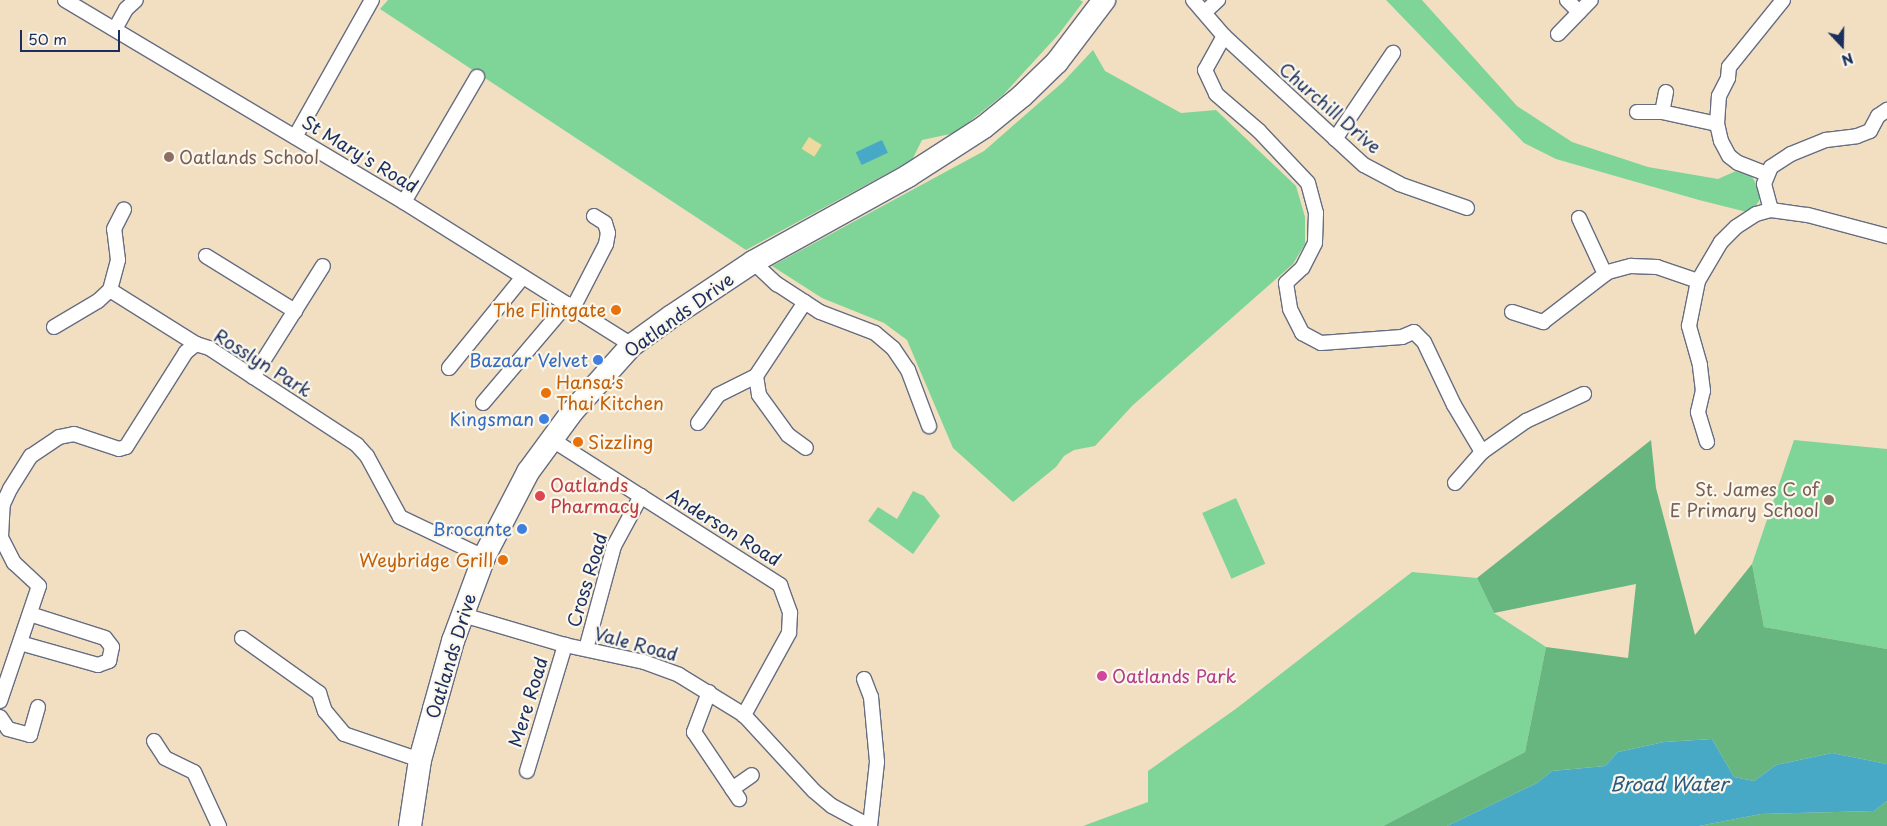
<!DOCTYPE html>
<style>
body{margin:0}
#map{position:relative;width:1887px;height:826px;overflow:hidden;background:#f2dfc1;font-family:"Playpen Sans",sans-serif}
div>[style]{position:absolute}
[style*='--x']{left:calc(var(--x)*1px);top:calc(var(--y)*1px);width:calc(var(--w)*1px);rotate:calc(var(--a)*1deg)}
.green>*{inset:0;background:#7fd498;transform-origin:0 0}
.forest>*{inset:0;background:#67b680}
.sand>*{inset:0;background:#eeda9e;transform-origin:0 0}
.water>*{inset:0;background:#47a9c6;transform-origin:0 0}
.roads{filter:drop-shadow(1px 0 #666d81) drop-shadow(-1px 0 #666d81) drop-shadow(0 1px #666d81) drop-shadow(0 -1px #666d81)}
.street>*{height:14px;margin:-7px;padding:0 7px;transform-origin:7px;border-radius:7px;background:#fff}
.primary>*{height:22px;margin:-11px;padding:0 11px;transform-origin:11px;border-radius:11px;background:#fff}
.dots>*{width:14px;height:14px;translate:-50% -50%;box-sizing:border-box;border:2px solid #fbf7ec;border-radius:50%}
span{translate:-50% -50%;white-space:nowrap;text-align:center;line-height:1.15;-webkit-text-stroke:4.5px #fbf7ec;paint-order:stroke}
.street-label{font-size:18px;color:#1b2f5e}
.education-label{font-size:18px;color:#785e54}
.left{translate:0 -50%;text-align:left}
.right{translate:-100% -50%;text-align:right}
.food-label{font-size:18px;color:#c56008}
.shop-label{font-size:18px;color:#366cbe}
.health-label{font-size:18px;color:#be3a42}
.hotel-label{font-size:18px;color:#b23c85}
.water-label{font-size:19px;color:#2a5a82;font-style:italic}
.north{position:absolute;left:1817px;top:20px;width:50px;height:50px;-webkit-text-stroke:4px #fbf7ec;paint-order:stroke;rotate:159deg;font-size:14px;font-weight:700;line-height:20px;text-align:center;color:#1b2f5e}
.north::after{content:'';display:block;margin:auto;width:18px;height:22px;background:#1b2f5e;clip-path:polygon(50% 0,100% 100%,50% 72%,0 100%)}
.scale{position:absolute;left:20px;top:30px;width:100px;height:22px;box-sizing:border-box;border:2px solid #1b2f5e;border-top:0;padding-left:6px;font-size:15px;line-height:18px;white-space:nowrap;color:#1b2f5e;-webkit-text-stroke:4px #fbf7ec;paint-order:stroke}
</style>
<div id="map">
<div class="green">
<i style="clip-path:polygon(388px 0,1080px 0,1083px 2px,1058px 35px,1003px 95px,955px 133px,922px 140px,912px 160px,746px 250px,380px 9px)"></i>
<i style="clip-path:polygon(1386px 0,1422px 0,1517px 106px,1572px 142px,1648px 167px,1718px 179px,1736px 171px,1751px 175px,1759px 189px,1759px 201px,1751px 213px,1699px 200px,1556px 159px,1524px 143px)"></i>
<i style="clip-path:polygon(1093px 50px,1105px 71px,1181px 113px,1216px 110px,1296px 186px,1305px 217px,1305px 244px,1293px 264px,1133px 405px,1095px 446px,1074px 450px,1064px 456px,1056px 467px,1013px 502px,953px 448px,907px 340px,884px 323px,822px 298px,772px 266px,984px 151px,1063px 82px)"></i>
<i style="clip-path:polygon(1794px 440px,1887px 449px,1887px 649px,1764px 627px,1752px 564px)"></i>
<i style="clip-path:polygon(913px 491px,924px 496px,940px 516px,913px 554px,868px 521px,878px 507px,897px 519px)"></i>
<i style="left:1236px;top:498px;width:72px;height:37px;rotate:66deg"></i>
<i style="clip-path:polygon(1412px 572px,1477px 578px,1494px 613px,1546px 647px,1525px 752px,1383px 826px,1083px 826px,1148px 802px,1148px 771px,1237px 708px)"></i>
</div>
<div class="forest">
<i style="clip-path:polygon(1651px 440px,1656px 488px,1695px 635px,1752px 564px,1764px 627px,1887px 649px,1887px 764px,1832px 753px,1776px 765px,1754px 781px,1734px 777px,1712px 739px,1664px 742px,1618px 752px,1605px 766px,1552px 771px,1537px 783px,1447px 826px,1383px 826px,1525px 752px,1546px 647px,1628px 658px,1636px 584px,1494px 613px,1477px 578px)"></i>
<i style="clip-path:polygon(1887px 801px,1887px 826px,1699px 826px,1761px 814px,1874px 811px)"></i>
</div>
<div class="sand">
<i style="left:809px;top:137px;width:15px;height:14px;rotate:32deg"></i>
</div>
<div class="water">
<i style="left:882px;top:140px;width:14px;height:29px;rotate:65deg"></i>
<i style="clip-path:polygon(1712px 739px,1734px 777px,1754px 781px,1776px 765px,1832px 753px,1887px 764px,1887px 801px,1874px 811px,1761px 814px,1699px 826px,1447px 826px,1537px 783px,1552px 771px,1605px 766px,1618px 752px,1664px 742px)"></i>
</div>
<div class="roads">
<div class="street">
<i style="--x:65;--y:0;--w:395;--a:30.8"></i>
<i style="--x:404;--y:202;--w:269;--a:32.1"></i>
<i style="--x:1193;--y:0;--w:48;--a:49.3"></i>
<i style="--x:1224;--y:36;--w:190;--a:42.7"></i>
<i style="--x:1364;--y:165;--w:40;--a:28"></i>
<i style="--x:1399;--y:184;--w:72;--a:19.4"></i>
<i style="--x:1567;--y:0;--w:17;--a:45"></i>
<i style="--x:1205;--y:12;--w:18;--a:-43"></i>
<i style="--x:115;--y:29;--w:23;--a:-61"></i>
<i style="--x:126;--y:9;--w:13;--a:-42"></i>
<i style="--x:1558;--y:34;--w:47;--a:-45.9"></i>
<i style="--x:1224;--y:36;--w:39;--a:119"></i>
<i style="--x:1205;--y:70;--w:26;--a:65"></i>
<i style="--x:1216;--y:94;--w:57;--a:40.7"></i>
<i style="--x:1259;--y:131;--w:71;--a:46.7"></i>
<i style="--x:1308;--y:183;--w:31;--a:75"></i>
<i style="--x:1316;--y:213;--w:30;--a:92"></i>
<i style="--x:1315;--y:243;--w:28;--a:117"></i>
<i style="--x:1302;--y:268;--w:22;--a:137"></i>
<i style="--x:1286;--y:283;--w:26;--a:81"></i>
<i style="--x:1290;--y:309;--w:27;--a:63"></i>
<i style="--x:1302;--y:333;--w:21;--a:28"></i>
<i style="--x:1321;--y:343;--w:81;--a:-4.2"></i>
<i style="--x:1402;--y:337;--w:13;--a:-23"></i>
<i style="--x:1414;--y:332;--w:14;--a:45"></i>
<i style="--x:1424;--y:342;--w:70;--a:64.5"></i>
<i style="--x:1454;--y:405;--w:55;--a:59.2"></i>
<i style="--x:1482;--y:452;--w:41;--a:131.1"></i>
<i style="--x:1666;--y:92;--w:20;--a:101"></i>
<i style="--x:1662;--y:112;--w:56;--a:12.3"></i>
<i style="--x:1637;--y:112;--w:25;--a:0"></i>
<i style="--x:295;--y:137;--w:157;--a:-60.7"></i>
<i style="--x:1335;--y:139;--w:104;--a:-56"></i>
<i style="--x:1767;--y:174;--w:31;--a:-159"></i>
<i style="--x:1738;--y:163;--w:11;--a:-142"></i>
<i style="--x:1729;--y:156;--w:17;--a:-118"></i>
<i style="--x:1721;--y:141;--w:17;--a:-103"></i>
<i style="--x:1717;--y:124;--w:28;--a:-86"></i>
<i style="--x:1719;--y:96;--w:20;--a:-63"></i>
<i style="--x:1728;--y:78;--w:11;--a:-85"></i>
<i style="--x:1729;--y:67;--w:86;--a:-51.1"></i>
<i style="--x:404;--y:202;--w:145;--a:-59.7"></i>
<i style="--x:1771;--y:210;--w:27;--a:-105"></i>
<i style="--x:1764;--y:184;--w:18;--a:-68"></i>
<i style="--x:1771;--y:167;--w:24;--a:-33"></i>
<i style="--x:1791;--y:154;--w:38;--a:-22"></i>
<i style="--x:1826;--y:140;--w:31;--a:-7"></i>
<i style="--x:1857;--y:136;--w:14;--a:-21"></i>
<i style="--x:1870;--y:131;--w:17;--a:-62"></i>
<i style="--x:1878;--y:116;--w:11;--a:-34"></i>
<i style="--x:1579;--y:218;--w:62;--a:65.1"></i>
<i style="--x:206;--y:256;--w:105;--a:31.7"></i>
<i style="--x:753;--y:262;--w:33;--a:43"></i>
<i style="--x:777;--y:284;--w:51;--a:33.1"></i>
<i style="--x:820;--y:312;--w:59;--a:20.9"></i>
<i style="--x:875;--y:333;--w:23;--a:40"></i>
<i style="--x:893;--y:348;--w:27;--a:56"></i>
<i style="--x:908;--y:370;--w:60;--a:69.4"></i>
<i style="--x:110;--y:290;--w:102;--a:32.1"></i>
<i style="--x:805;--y:302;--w:89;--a:123.5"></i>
<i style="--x:756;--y:376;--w:19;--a:81"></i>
<i style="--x:759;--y:395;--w:49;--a:54.1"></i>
<i style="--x:788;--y:435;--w:22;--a:36"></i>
<i style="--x:573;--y:308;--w:72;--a:-62.7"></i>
<i style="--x:606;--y:244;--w:11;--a:-80"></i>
<i style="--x:608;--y:233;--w:10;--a:-107"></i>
<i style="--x:605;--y:223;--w:13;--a:-148"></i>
<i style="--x:1512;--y:312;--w:33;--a:18"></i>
<i style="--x:1543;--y:322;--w:82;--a:-37.6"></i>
<i style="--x:1608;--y:272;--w:24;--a:-15"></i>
<i style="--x:1631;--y:266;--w:26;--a:2"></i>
<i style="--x:1657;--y:267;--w:43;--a:18.9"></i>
<i style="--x:54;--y:327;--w:51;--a:-30.6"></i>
<i style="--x:98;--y:301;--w:16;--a:-43"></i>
<i style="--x:110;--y:290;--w:31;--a:-75"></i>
<i style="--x:118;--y:260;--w:31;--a:-97"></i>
<i style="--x:114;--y:229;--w:22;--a:-63"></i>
<i style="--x:449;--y:368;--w:117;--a:-50.9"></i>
<i style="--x:253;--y:377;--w:131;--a:-57.8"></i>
<i style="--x:483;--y:403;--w:130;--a:-49.7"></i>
<i style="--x:698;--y:423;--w:34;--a:-54"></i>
<i style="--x:718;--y:395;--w:42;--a:-26.6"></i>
<i style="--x:551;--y:439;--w:272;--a:32.5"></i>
<i style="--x:780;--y:585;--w:30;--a:70"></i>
<i style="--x:790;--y:613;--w:20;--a:93"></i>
<i style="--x:789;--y:633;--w:94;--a:118.8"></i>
<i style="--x:1707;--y:442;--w:31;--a:-107"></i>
<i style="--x:1698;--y:412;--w:22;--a:-77"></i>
<i style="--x:1703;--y:391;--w:26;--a:-97"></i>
<i style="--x:1700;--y:365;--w:41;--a:-105.8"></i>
<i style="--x:1689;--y:326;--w:46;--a:-78.7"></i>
<i style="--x:1698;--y:281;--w:45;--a:-59.5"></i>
<i style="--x:1721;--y:242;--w:21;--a:-45"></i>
<i style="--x:1736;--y:227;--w:24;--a:-33"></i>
<i style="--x:1756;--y:214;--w:16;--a:-15"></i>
<i style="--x:1771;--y:210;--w:37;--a:8"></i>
<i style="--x:1808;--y:215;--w:82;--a:14.9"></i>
<i style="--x:1482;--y:452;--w:54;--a:-35.2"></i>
<i style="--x:1526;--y:421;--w:64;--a:-25"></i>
<i style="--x:463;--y:615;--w:106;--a:16.4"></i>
<i style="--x:565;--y:645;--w:81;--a:12.1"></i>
<i style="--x:644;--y:662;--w:37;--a:20"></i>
<i style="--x:679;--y:675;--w:76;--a:31.6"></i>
<i style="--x:744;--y:715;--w:103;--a:47.4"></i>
<i style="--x:814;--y:791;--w:23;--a:40"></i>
<i style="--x:832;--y:806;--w:42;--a:28.4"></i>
<i style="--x:242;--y:638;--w:95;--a:35.5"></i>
<i style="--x:319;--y:693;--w:19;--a:72"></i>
<i style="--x:325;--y:711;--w:30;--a:50"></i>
<i style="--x:344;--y:734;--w:80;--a:18.9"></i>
<i style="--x:20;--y:643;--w:81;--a:15.8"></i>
<i style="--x:98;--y:665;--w:12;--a:-20"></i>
<i style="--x:109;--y:661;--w:14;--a:-78"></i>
<i style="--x:112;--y:647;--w:11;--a:-128"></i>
<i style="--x:105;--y:638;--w:79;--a:-162.3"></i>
<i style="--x:586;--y:649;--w:107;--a:-74.8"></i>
<i style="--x:614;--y:546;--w:57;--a:-61.6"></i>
<i style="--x:864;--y:679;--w:19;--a:69"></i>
<i style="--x:871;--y:697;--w:65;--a:84.7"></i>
<i style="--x:877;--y:762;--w:64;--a:96.2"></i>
<i style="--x:709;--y:692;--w:43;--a:110.6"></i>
<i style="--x:694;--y:732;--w:81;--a:56.1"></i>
<i style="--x:0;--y:701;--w:121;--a:-71.3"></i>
<i style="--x:39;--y:586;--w:34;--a:-137"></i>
<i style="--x:14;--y:563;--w:29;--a:-117"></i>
<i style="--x:1;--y:537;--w:33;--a:-87"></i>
<i style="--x:3;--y:504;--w:17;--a:-65"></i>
<i style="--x:10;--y:489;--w:39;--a:-58"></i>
<i style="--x:31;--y:456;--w:34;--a:-34"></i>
<i style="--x:59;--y:437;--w:15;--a:-11"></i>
<i style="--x:74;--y:434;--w:47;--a:18.4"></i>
<i style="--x:119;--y:449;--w:7;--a:-16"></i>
<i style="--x:126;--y:447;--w:112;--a:-57.7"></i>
<i style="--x:186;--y:352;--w:13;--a:-39"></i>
<i style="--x:196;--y:344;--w:14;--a:17"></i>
<i style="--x:209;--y:348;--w:177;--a:33.2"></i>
<i style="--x:357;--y:445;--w:15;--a:48"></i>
<i style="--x:367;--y:456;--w:69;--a:61.6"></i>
<i style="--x:400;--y:517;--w:93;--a:25.5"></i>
<i style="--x:0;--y:717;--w:14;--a:56"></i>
<i style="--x:8;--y:729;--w:23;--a:15"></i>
<i style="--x:30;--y:735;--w:29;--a:-74"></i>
<i style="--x:154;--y:741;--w:20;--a:57"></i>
<i style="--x:165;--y:758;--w:32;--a:26"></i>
<i style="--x:194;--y:772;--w:60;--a:65.2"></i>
<i style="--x:527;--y:771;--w:132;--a:-73.2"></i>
<i style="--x:732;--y:789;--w:24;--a:-35"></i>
</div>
<div class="primary">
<i style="--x:410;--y:826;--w:67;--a:-81.4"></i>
<i style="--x:420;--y:760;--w:53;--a:-74.6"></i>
<i style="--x:434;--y:709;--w:71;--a:-74.4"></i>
<i style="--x:453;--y:641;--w:90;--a:-69.7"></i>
<i style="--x:484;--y:557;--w:96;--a:-62.6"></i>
<i style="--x:528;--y:472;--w:74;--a:-53.7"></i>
<i style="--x:572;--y:412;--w:90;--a:-48.2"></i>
<i style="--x:632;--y:345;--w:49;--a:-35.9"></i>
<i style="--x:672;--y:316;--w:97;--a:-33.7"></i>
<i style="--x:753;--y:262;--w:177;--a:-29"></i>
<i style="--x:908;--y:176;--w:90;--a:-32.8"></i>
<i style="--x:984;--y:127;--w:49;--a:-39.2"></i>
<i style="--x:1022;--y:96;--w:49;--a:-44.2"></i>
<i style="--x:1057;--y:62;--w:78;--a:-52.8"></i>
</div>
</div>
<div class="dots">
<i style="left:169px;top:157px;background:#8d6e63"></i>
<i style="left:616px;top:310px;background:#e8710a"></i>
<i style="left:598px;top:360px;background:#3f7fe0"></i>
<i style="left:546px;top:393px;background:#e8710a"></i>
<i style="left:544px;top:419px;background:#3f7fe0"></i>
<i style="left:578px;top:442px;background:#e8710a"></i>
<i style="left:540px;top:496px;background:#e0444e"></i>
<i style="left:1829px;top:500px;background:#8d6e63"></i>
<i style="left:522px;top:529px;background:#3f7fe0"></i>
<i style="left:503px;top:560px;background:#e8710a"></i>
<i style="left:1102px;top:676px;background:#d1479c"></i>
</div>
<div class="street-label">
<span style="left:1330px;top:108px;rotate:41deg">Churchill Drive</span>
<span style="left:360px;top:154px;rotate:31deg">St Mary's Road</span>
<span style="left:679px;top:315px;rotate:-36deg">Oatlands Drive</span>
<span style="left:263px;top:363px;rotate:32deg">Rosslyn Park</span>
<span style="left:724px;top:527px;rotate:32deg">Anderson Road</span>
<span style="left:587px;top:580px;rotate:-73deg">Cross Road</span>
<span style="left:636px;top:644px;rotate:15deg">Vale Road</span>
<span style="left:451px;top:656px;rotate:-73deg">Oatlands Drive</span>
<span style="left:528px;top:702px;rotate:-73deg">Mere Road</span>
</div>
<div class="education-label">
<span class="left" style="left:179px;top:157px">Oatlands School</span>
<span class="right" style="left:1819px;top:500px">St. James C of<br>E Primary School</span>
</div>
<div class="food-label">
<span class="right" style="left:606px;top:310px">The Flintgate</span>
<span class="left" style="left:556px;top:393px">Hansa's<br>Thai Kitchen</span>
<span class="left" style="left:588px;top:442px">Sizzling</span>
<span class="right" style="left:493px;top:560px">Weybridge Grill</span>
</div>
<div class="shop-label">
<span class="right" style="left:588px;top:360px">Bazaar Velvet</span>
<span class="right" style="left:534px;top:419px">Kingsman</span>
<span class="right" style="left:512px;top:529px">Brocante</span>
</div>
<div class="health-label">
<span class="left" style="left:550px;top:496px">Oatlands<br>Pharmacy</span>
</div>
<div class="hotel-label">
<span class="left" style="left:1112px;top:676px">Oatlands Park</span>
</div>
<div class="water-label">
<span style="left:1669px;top:784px">Broad Water</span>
</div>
<div class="north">N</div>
<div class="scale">50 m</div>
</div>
